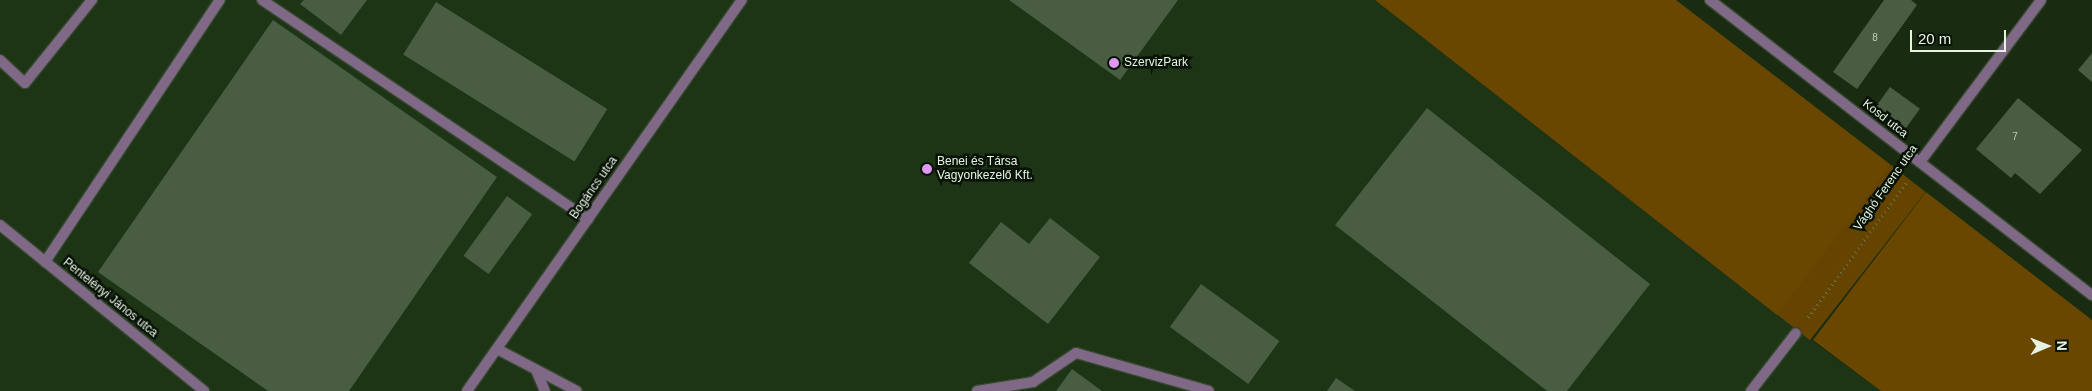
<!DOCTYPE html>
<meta charset="utf-8">
<style>
body{margin:0}
#map{position:relative;width:2092px;height:391px;overflow:hidden;background:#192c12;font-family:Arial,sans-serif}
div>[style]{position:absolute}
[style*='--x']{left:calc(var(--x)*1px);top:calc(var(--y)*1px);width:calc(var(--w)*1px);rotate:calc(var(--a)*1deg)}
.built>*{inset:0;background:#1d3515}
.green>*{inset:0;background:#654400;transform-origin:0 0}
.forest>*{inset:0;background:#694700}
.building>*{inset:0;background:#485d41;transform-origin:0 0}
.path>*{height:3px;margin-top:-1.5px;transform-origin:0;background:repeating-linear-gradient(90deg,#6b7b65 0 1px,transparent 0 5px)}
.roads{filter:drop-shadow(1px 0 #36482f) drop-shadow(-1px 0 #36482f) drop-shadow(0 1px #36482f) drop-shadow(0 -1px #36482f)}
.lane>*{height:10px;margin:-5px;padding:0 5px;transform-origin:5px;border-radius:5px;background:#7f6986}
.street>*{height:10px;margin:-5px;padding:0 5px;transform-origin:5px;border-radius:5px;background:#7f6986}
.dots>*{width:14px;height:14px;translate:-50% -50%;box-sizing:border-box;border:2px solid #091207;border-radius:50%}
span{translate:-50% -50%;white-space:nowrap;text-align:center;line-height:1.15;-webkit-text-stroke:5px #091207;paint-order:stroke}
.number-label{font-size:10px;color:#bfceba}
.number-label span{-webkit-text-stroke-width:0}
.poi-label{font-size:12px;color:#e7f4e3}
.left{translate:0 -50%;text-align:left}
.street-label{font-size:12px;color:#e7f4e3}
.north{position:absolute;left:2022px;top:321px;width:50px;height:50px;-webkit-text-stroke:4px #091207;paint-order:stroke;rotate:89deg;font-size:14px;font-weight:700;line-height:20px;text-align:center;color:#e7f4e3}
.north::after{content:'';display:block;margin:auto;width:18px;height:22px;background:#e7f4e3;clip-path:polygon(50% 0,100% 100%,50% 72%,0 100%)}
.scale{position:absolute;left:1910px;top:30px;width:96px;height:22px;box-sizing:border-box;border:2px solid #e7f4e3;border-top:0;padding-left:6px;font-size:15px;line-height:18px;white-space:nowrap;color:#e7f4e3;-webkit-text-stroke:4px #091207;paint-order:stroke}
</style>
<div id="map">
<div class="built">
<i style="clip-path:polygon(0 0,1375px 0,1777px 315px,1881px 391px,0 391px)"></i>
</div>
<div class="green">
<i style="left:1891px;top:165px;width:44px;height:188px;rotate:38deg"></i>
</div>
<div class="forest">
<i style="clip-path:polygon(1375px 0,1676px 0,1891px 165px,1777px 315px)"></i>
<i style="clip-path:polygon(1926px 192px,2092px 320px,2092px 391px,1881px 391px,1813px 340px)"></i>
</div>
<div class="building">
<i style="clip-path:polygon(304px 0,367px 0,341px 35px,300px 4px)"></i>
<i style="clip-path:polygon(1009px 0,1178px 0,1120px 80px)"></i>
<i style="clip-path:polygon(1884px 0,1911px 0,1917px 5px,1857px 89px,1833px 72px)"></i>
<i style="left:436px;top:2px;width:202px;height:62px;rotate:32deg"></i>
<i style="clip-path:polygon(273px 20px,497px 177px,349px 391px,268px 391px,98px 272px)"></i>
<i style="clip-path:polygon(2092px 53px,2092px 82px,2078px 70px)"></i>
<i style="left:1890px;top:87px;width:37px;height:24px;rotate:36deg"></i>
<i style="clip-path:polygon(2018px 98px,2082px 150px,2040px 194px,2015px 173px,2011px 178px,1976px 149px)"></i>
<i style="clip-path:polygon(1427px 108px,1650px 284px,1567px 391px,1547px 391px,1335px 225px)"></i>
<i style="left:507px;top:196px;width:31px;height:74px;rotate:36deg"></i>
<i style="clip-path:polygon(1050px 218px,1100px 257px,1048px 324px,969px 263px,1001px 222px,1029px 244px)"></i>
<i style="left:1201px;top:284px;width:97px;height:53px;rotate:36deg"></i>
<i style="clip-path:polygon(1072px 369px,1102px 391px,1056px 391px)"></i>
<i style="clip-path:polygon(1336px 378px,1355px 391px,1327px 391px)"></i>
</div>
<div class="path">
<i style="--x:1808;--y:317;--w:169;--a:-53.7"></i>
</div>
<div class="roads">
<div class="lane">
<i style="--x:262;--y:0;--w:393;--a:33.9"></i>
<i style="--x:1710;--y:0;--w:483;--a:37.7"></i>
<i style="--x:0;--y:60;--w:34;--a:43"></i>
<i style="--x:25;--y:83;--w:107;--a:-51.1"></i>
<i style="--x:45;--y:262;--w:315;--a:-56.3"></i>
<i style="--x:497;--y:349;--w:90;--a:27.7"></i>
<i style="--x:536;--y:370;--w:23;--a:67"></i>
<i style="--x:977;--y:391;--w:57;--a:-9.1"></i>
<i style="--x:1033;--y:382;--w:52;--a:-34"></i>
<i style="--x:1076;--y:353;--w:138;--a:15.9"></i>
</div>
<div class="street">
<i style="--x:1920;--y:162;--w:202;--a:-53.2"></i>
<i style="--x:0;--y:225;--w:263;--a:39.1"></i>
<i style="--x:467;--y:391;--w:478;--a:-54.9"></i>
<i style="--x:1751;--y:391;--w:73;--a:-52.2"></i>
</div>
</div>
<div class="dots">
<i style="left:1114px;top:63px;background:#de98f2"></i>
<i style="left:927px;top:169px;background:#de98f2"></i>
</div>
<div class="number-label">
<span style="left:1875px;top:38px">8</span>
<span style="left:2015px;top:137px">7</span>
</div>
<div class="poi-label">
<span class="left" style="left:1124px;top:63px">SzervizPark</span>
<span class="left" style="left:937px;top:169px">Benei és Társa<br>Vagyonkezelő Kft.</span>
</div>
<div class="street-label">
<span style="left:1885px;top:119px;rotate:38deg">Kosd utca</span>
<span style="left:594px;top:188px;rotate:-55deg">Bogáncs utca</span>
<span style="left:1886px;top:188px;rotate:-55deg">Vághó Ferenc utca</span>
<span style="left:110px;top:298px;rotate:39deg">Pentelényi János utca</span>
</div>
<div class="north">N</div>
<div class="scale">20 m</div>
</div>
